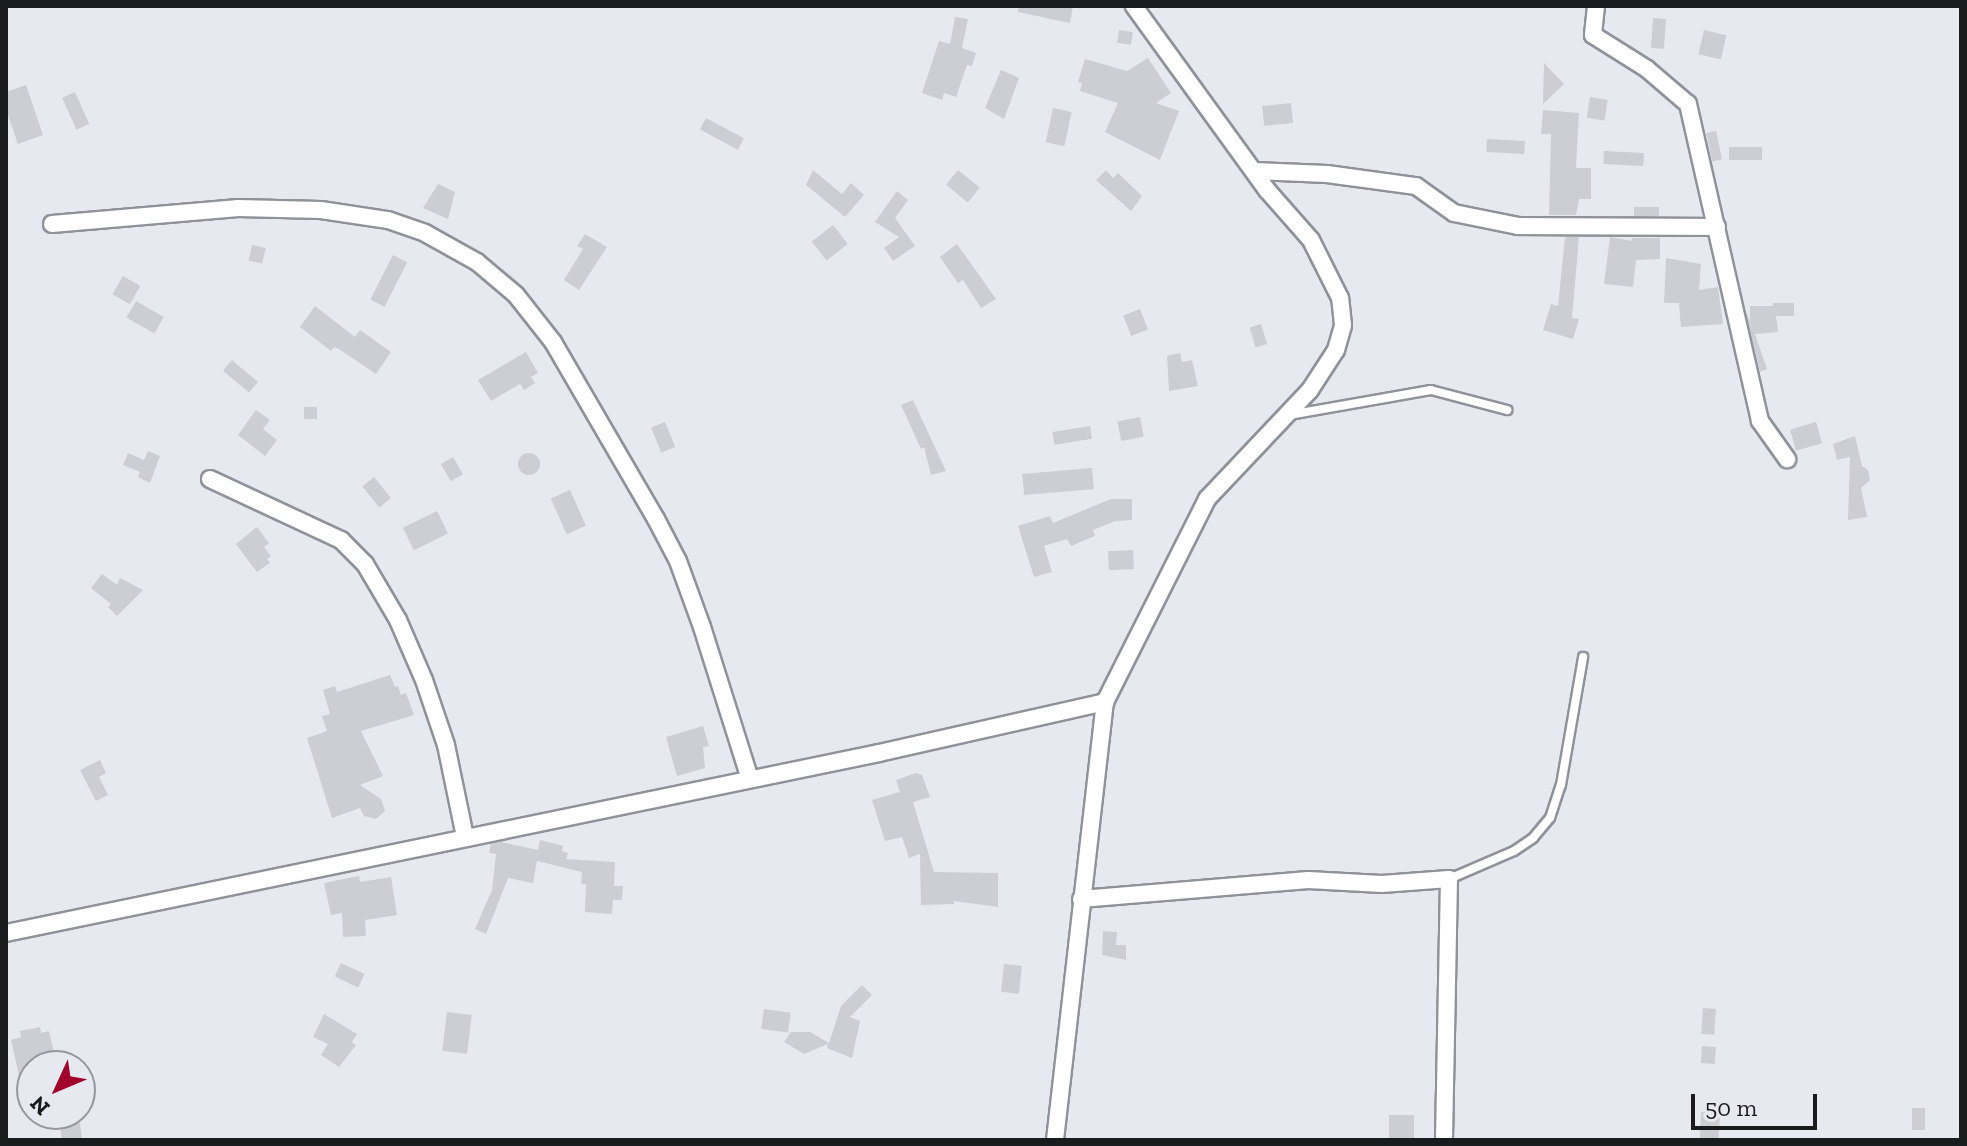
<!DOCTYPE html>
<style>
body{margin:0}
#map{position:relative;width:1967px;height:1146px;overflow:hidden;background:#e6eaf0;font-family:"Zilla Slab",serif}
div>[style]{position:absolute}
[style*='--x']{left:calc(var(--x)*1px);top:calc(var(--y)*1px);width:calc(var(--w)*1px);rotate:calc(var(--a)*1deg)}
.building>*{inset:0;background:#cdcdd4;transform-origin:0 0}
.round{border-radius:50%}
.roads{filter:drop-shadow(2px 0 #8f9299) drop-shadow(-2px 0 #8f9299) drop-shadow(0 2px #8f9299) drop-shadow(0 -2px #8f9299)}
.lane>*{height:8px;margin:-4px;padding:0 4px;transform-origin:4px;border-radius:4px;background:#fff}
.street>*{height:16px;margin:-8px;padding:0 8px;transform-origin:8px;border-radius:8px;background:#fff}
span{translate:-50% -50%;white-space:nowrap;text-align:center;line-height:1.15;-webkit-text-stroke:8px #e6eaf0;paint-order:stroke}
.frame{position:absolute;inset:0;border:8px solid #1a1b1d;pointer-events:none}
.north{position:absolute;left:16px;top:1050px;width:80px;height:80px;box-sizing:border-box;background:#e6eaf0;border:2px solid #94979c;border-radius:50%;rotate:226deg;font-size:22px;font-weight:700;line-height:32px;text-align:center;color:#1a1b1d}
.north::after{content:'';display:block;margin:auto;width:28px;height:36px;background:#a2012d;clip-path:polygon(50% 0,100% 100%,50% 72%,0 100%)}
.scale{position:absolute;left:1691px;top:1094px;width:126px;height:36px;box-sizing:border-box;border:4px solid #1a1b1d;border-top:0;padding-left:10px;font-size:24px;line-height:28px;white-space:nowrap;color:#1a1b1d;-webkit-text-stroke:6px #e6eaf0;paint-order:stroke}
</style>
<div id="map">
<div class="building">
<i style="clip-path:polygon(1019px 6px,1073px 6px,1070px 23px,1018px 12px)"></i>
<i style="clip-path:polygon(955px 17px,968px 19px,962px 48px,976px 53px,972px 66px,967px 65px,956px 97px,944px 93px,942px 100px,922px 93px,939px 41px,950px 44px)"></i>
<i style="left:1653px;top:18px;width:13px;height:30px;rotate:4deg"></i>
<i style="left:1119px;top:30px;width:14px;height:13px;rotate:8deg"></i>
<i style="left:1704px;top:30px;width:23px;height:25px;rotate:13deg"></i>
<i style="clip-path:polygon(1148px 58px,1171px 93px,1156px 103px,1179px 111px,1160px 160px,1105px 132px,1118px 103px,1080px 91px,1082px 83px,1078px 82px,1085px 59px,1127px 71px)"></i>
<i style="clip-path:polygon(1544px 63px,1564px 84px,1543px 104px)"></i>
<i style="clip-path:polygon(1001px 70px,1019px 78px,1004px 119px,985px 108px)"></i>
<i style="clip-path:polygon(26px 85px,43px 135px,18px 144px,6px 110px,6px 92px)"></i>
<i style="left:75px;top:92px;width:35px;height:14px;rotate:66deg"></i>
<i style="left:1590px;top:97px;width:18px;height:21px;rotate:9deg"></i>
<i style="left:1291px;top:103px;width:20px;height:29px;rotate:84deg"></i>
<i style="left:1053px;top:108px;width:19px;height:35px;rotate:12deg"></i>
<i style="clip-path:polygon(1543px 110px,1579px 113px,1576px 168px,1591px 168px,1591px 199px,1579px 199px,1576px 215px,1549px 215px,1551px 134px,1541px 134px)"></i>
<i style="left:706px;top:118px;width:43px;height:13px;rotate:28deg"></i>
<i style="left:1716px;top:131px;width:29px;height:10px;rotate:78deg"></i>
<i style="left:1487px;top:139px;width:38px;height:13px;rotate:3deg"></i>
<i style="left:1762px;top:147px;width:13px;height:33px;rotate:90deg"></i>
<i style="left:1604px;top:151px;width:40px;height:13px;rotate:3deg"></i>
<i style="clip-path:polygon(813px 170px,842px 194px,851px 183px,864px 195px,845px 217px,806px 185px)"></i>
<i style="left:958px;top:170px;width:28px;height:19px;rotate:39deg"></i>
<i style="clip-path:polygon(1106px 170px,1113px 178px,1118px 173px,1142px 196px,1131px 211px,1096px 180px)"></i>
<i style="clip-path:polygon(438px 184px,455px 192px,448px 219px,423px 208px)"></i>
<i style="clip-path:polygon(897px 191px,908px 200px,895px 218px,915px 246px,893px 261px,884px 248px,899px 237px,875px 222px)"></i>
<i style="left:1659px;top:207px;width:9px;height:25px;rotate:90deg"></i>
<i style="left:833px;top:225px;width:24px;height:27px;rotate:52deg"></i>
<i style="clip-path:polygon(585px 234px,607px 247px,579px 290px,564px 280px,583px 249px,577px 246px)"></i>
<i style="clip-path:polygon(1565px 237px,1579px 237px,1572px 318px,1579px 319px,1573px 339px,1543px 330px,1551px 304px,1558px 306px)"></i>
<i style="clip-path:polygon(1610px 237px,1632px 241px,1632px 238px,1660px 238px,1660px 259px,1636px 260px,1633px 287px,1604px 284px)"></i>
<i style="clip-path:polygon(957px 244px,996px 299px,981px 308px,963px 280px,958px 283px,940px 257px)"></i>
<i style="left:252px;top:245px;width:14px;height:16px;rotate:12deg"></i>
<i style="left:393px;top:255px;width:16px;height:50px;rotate:27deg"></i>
<i style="clip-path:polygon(1666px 258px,1701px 264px,1699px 290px,1718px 287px,1723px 324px,1681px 327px,1679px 303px,1664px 303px)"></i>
<i style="left:123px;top:276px;width:20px;height:21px;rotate:30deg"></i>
<i style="left:136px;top:301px;width:32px;height:19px;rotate:30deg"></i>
<i style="clip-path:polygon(1773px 303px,1794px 303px,1794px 316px,1776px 316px,1778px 332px,1755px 334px,1767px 369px,1760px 372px,1746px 312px,1750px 321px,1750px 306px,1773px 306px)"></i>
<i style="clip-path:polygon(315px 306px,355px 337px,360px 330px,391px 352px,376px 374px,339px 349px,334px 347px,331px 351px,300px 327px)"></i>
<i style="left:1140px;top:309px;width:22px;height:18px;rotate:69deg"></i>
<i style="left:1261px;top:324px;width:21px;height:12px;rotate:73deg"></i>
<i style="clip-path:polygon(526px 352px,538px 373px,531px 377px,535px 383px,524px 390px,520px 384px,491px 401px,478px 380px)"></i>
<i style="clip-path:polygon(1180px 353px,1182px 362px,1192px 360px,1198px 386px,1169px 391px,1167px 356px)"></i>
<i style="left:232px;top:360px;width:34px;height:14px;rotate:40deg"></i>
<i style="clip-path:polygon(913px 400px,933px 443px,946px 471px,931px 475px,924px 447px,921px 449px,901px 405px)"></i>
<i style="left:304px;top:407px;width:13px;height:12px"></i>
<i style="clip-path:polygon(256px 410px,270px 420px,263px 429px,277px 440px,265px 456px,238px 435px)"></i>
<i style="left:1140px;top:417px;width:20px;height:23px;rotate:79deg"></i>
<i style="left:665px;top:422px;width:27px;height:15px;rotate:68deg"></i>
<i style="left:1816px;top:422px;width:22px;height:27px;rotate:74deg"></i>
<i style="left:1090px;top:426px;width:13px;height:38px;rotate:81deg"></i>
<i style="clip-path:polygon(1855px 436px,1862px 466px,1868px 470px,1870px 480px,1861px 488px,1867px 517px,1848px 520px,1850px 457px,1837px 460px,1833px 444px)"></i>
<i style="clip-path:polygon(148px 451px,160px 456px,150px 483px,138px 477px,140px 472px,123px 465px,128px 453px,144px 460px)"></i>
<i class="round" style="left:518px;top:453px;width:22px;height:22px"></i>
<i style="left:453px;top:457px;width:20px;height:14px;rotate:60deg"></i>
<i style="left:1092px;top:468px;width:21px;height:70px;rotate:85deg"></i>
<i style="left:374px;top:477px;width:27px;height:15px;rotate:51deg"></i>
<i style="left:570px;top:490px;width:39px;height:21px;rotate:66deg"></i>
<i style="clip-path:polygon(1111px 499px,1132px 499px,1132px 520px,1115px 521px,1093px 530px,1095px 536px,1071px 546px,1067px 539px,1044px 546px,1052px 572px,1034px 577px,1018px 526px,1050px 516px,1053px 523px)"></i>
<i style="left:437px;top:511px;width:25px;height:38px;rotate:64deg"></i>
<i style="clip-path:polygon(257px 527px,269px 543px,264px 547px,271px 556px,267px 559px,270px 563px,257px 572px,236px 544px)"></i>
<i style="left:1133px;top:550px;width:19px;height:25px;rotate:87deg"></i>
<i style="clip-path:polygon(102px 574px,117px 585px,120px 578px,143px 590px,117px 616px,108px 607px,111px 604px,91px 588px)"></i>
<i style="clip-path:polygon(390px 675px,395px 687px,398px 686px,401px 695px,406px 693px,414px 715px,361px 731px,383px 776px,360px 785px,381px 799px,385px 811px,376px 819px,364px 816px,360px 808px,332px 818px,307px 738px,327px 731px,322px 716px,330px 714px,323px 690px,335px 686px,337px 692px)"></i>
<i style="clip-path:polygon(703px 726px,709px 746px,703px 747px,705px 768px,677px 776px,666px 737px)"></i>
<i style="clip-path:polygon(100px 760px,106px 773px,99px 777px,108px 795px,96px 801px,80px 770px)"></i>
<i style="clip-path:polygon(916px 773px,922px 775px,930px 797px,913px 802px,934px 872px,998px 873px,998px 907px,954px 901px,954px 904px,921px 905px,920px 854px,909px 858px,902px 837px,885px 841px,872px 800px,900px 792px,896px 780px)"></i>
<i style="clip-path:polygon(540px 840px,563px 846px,562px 851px,568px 853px,566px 859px,615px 862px,614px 886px,623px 886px,622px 900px,613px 900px,612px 914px,585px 912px,586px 884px,581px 884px,582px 872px,537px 861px,533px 883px,508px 878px,486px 934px,475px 929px,492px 890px,496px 854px,489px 853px,491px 844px,501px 842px,538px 850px)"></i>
<i style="clip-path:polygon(359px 876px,360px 882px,391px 877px,397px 915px,365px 920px,366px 936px,343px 937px,342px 913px,331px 915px,324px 883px)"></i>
<i style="clip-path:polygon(1103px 931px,1117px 932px,1116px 945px,1126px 945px,1126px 960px,1102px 955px)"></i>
<i style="left:341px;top:963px;width:26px;height:15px;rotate:25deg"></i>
<i style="left:1004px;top:964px;width:18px;height:28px;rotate:6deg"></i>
<i style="clip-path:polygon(862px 985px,872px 995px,850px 1017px,860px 1021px,852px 1058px,827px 1048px,828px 1044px,804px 1054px,784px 1042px,791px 1032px,810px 1032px,829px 1043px,841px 1006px)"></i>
<i style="left:1703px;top:1008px;width:13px;height:26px;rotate:4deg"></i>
<i style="left:764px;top:1009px;width:27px;height:20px;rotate:8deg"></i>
<i style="left:447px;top:1012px;width:25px;height:39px;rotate:7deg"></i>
<i style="clip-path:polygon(324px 1014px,357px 1034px,352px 1042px,356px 1045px,339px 1067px,321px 1055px,328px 1044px,313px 1037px)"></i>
<i style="clip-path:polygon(40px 1027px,41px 1033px,49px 1031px,57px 1066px,32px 1066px,32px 1106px,26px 1107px,11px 1040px,21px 1037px,20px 1031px)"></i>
<i style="left:1702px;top:1046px;width:14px;height:17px;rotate:4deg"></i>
<i style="left:1912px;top:1108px;width:13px;height:22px"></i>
<i style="left:1701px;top:1112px;width:19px;height:28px;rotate:3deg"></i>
<i style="left:1389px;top:1115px;width:25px;height:25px"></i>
<i style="clip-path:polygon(80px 1123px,82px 1140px,62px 1140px,60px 1126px)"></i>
</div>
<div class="roads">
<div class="lane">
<i style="--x:1289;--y:415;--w:144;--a:-10"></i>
<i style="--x:1431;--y:390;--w:79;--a:14.7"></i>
<i style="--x:1449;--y:879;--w:71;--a:-23.3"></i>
<i style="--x:1514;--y:851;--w:23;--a:-34"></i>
<i style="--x:1533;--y:838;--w:26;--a:-50"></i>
<i style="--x:1550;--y:818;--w:35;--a:-72"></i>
<i style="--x:1561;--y:785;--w:130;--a:-80.2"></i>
</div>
<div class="street">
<i style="--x:1596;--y:6;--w:29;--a:96"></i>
<i style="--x:1593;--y:35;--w:64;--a:32.2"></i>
<i style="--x:1647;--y:69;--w:54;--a:40.5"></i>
<i style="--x:1688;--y:104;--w:325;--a:77.2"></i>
<i style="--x:1760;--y:421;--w:47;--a:54.6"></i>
<i style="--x:1254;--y:171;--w:73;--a:2.4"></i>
<i style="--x:1327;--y:174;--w:90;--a:7.7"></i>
<i style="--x:1416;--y:186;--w:47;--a:35.4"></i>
<i style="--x:1454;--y:213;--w:65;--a:11.5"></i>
<i style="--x:1518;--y:226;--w:199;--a:0.3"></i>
<i style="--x:52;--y:224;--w:187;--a:-4.9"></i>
<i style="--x:238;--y:208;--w:83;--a:1.4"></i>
<i style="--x:321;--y:210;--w:68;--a:8.5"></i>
<i style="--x:388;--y:220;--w:39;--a:19"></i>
<i style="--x:425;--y:233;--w:60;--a:29.1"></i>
<i style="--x:477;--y:262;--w:51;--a:40.2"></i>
<i style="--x:516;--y:295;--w:60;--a:51.8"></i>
<i style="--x:553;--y:342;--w:205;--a:59.8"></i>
<i style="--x:656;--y:519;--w:47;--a:62.4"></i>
<i style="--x:678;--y:561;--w:70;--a:70"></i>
<i style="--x:702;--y:627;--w:159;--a:72.5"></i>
<i style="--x:210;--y:479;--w:145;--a:25"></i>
<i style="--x:341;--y:540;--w:34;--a:45"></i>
<i style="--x:365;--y:564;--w:65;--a:59.5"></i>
<i style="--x:398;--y:620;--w:65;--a:66.6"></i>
<i style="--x:424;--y:680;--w:69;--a:71.3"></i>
<i style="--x:446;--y:745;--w:94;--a:78.3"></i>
<i style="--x:1081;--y:899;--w:228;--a:-4.8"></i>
<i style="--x:1308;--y:880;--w:74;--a:3.1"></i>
<i style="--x:1382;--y:884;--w:67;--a:-4.3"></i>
<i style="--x:1449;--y:879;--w:261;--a:91.1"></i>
<i style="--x:6;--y:933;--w:891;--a:-11.65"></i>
<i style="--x:879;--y:753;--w:232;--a:-12.7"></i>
<i style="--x:1055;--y:1140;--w:441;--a:-83.5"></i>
<i style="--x:1105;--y:702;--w:227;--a:-63.3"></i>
<i style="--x:1207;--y:499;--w:150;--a:-46.6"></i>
<i style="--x:1310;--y:390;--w:48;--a:-57"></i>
<i style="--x:1336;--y:350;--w:26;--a:-74"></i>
<i style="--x:1343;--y:325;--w:27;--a:-96"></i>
<i style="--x:1340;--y:298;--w:65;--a:-116.6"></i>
<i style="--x:1311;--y:240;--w:67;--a:-131.3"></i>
<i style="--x:1267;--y:190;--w:227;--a:-125.9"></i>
</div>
</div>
<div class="frame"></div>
<div class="north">N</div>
<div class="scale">50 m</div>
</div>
